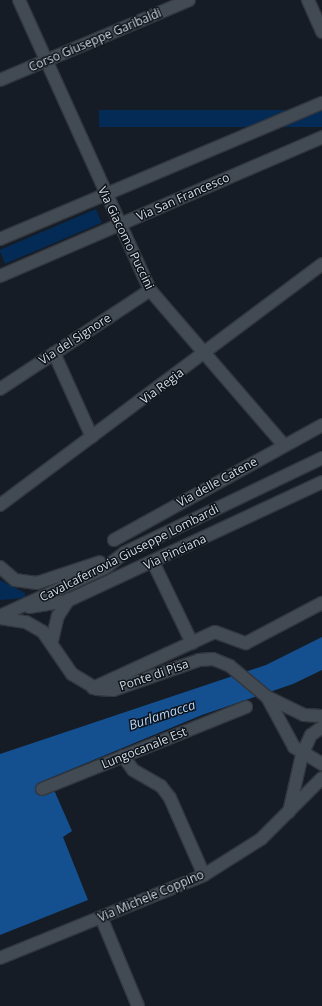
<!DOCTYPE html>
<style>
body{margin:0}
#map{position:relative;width:322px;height:1006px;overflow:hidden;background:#151c25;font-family:"Open Sans",sans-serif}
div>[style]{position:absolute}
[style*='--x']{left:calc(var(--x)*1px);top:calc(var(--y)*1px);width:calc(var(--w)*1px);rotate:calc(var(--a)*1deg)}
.green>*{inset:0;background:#042b55;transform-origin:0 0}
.water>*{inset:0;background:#144f8f}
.roads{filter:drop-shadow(1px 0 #32363d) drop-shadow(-1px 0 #32363d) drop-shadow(0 1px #32363d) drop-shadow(0 -1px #32363d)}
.minor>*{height:12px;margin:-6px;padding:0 6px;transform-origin:6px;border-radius:6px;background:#424a54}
span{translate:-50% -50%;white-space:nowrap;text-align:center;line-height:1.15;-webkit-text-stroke:3px #0c131b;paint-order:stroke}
.street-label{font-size:12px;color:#d9dee5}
.water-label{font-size:13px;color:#b6d3f8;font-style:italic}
</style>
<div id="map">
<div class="green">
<i style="left:322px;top:110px;width:17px;height:223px;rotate:90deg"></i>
<i style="left:96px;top:209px;width:15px;height:105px;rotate:67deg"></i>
<i style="clip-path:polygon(0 580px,25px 593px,25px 598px,0 600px)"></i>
</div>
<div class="water">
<i style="clip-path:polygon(322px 637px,322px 670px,293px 684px,202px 715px,38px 783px,41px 795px,54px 790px,72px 831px,63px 837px,88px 900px,0 935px,0 754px,266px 665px)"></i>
</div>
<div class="roads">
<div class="minor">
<i style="--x:19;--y:0;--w:318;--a:65.7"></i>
<i style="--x:150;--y:290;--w:205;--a:49.2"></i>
<i style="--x:308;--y:0;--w:35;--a:66"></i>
<i style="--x:0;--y:80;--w:205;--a:-22.9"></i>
<i style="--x:0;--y:239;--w:350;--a:-22.9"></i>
<i style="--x:0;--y:276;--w:351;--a:-23.3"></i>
<i style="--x:54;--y:353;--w:92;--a:65.7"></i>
<i style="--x:0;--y:389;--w:180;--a:-33.4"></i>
<i style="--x:0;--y:505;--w:402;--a:-36.8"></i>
<i style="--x:114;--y:540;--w:238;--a:-28.9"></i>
<i style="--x:153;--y:562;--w:90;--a:64.3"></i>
<i style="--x:0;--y:567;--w:20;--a:41"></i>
<i style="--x:15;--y:580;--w:22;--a:8"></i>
<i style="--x:37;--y:583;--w:66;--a:-18.4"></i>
<i style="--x:29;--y:607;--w:38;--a:-9"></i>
<i style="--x:67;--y:601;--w:281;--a:-25"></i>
<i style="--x:0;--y:616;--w:115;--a:-24.6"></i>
<i style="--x:105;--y:568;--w:24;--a:-38"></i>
<i style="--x:124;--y:553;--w:220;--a:-25.6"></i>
<i style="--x:0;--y:618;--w:26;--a:9"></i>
<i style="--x:26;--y:622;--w:20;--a:30"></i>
<i style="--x:43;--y:632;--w:51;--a:55.4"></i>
<i style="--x:72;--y:674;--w:29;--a:31"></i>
<i style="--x:97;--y:689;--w:16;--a:4"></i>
<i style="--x:113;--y:690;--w:91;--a:-19.2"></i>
<i style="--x:199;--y:660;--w:14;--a:-4"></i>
<i style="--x:213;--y:659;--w:18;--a:22"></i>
<i style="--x:230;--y:666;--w:48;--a:40"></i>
<i style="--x:267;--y:697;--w:41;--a:25.9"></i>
<i style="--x:304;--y:715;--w:18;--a:3"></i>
<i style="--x:52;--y:641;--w:26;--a:-77"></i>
<i style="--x:58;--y:616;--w:20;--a:-57"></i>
<i style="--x:93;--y:688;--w:134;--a:-24.7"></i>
<i style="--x:215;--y:632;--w:33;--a:20"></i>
<i style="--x:246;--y:643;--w:86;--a:-27.8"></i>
<i style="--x:267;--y:697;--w:57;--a:61.6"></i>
<i style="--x:294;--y:747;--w:33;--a:31"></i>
<i style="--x:123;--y:756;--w:17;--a:54"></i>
<i style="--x:133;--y:770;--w:32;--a:30"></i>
<i style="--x:161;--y:786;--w:15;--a:53"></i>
<i style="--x:170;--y:798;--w:84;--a:66.2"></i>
<i style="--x:42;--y:789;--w:220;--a:-21.9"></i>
<i style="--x:289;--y:812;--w:58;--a:-77.2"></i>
<i style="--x:302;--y:755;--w:22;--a:-66"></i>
<i style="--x:311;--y:735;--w:14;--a:-36"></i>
<i style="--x:101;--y:917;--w:96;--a:67.4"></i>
<i style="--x:0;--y:958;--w:220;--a:-22.1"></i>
<i style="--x:204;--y:875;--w:67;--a:-32.3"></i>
<i style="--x:261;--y:839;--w:86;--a:-45"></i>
</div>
</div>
<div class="street-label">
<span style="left:95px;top:40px;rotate:-23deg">Corso Giuseppe Garibaldi</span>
<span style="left:183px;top:197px;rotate:-24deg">Via San Francesco</span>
<span style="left:126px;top:238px;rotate:64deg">Via Giacomo Puccini</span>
<span style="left:75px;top:339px;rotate:-33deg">Via del Signore</span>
<span style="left:162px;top:386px;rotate:-37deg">Via Regia</span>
<span style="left:217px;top:482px;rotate:-29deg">Via delle Catene</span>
<span style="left:175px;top:552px;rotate:-25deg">Via Pinciana</span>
<span style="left:129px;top:553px;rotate:-27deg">Cavalcaferrovia Giuseppe Lombardi</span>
<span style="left:154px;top:675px;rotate:-19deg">Ponte di Pisa</span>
<span style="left:144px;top:748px;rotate:-22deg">Lungocanale Est</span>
<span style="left:151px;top:896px;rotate:-23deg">Via Michele Coppino</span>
</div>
<div class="water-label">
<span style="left:162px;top:715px;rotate:-18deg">Burlamacca</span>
</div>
</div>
